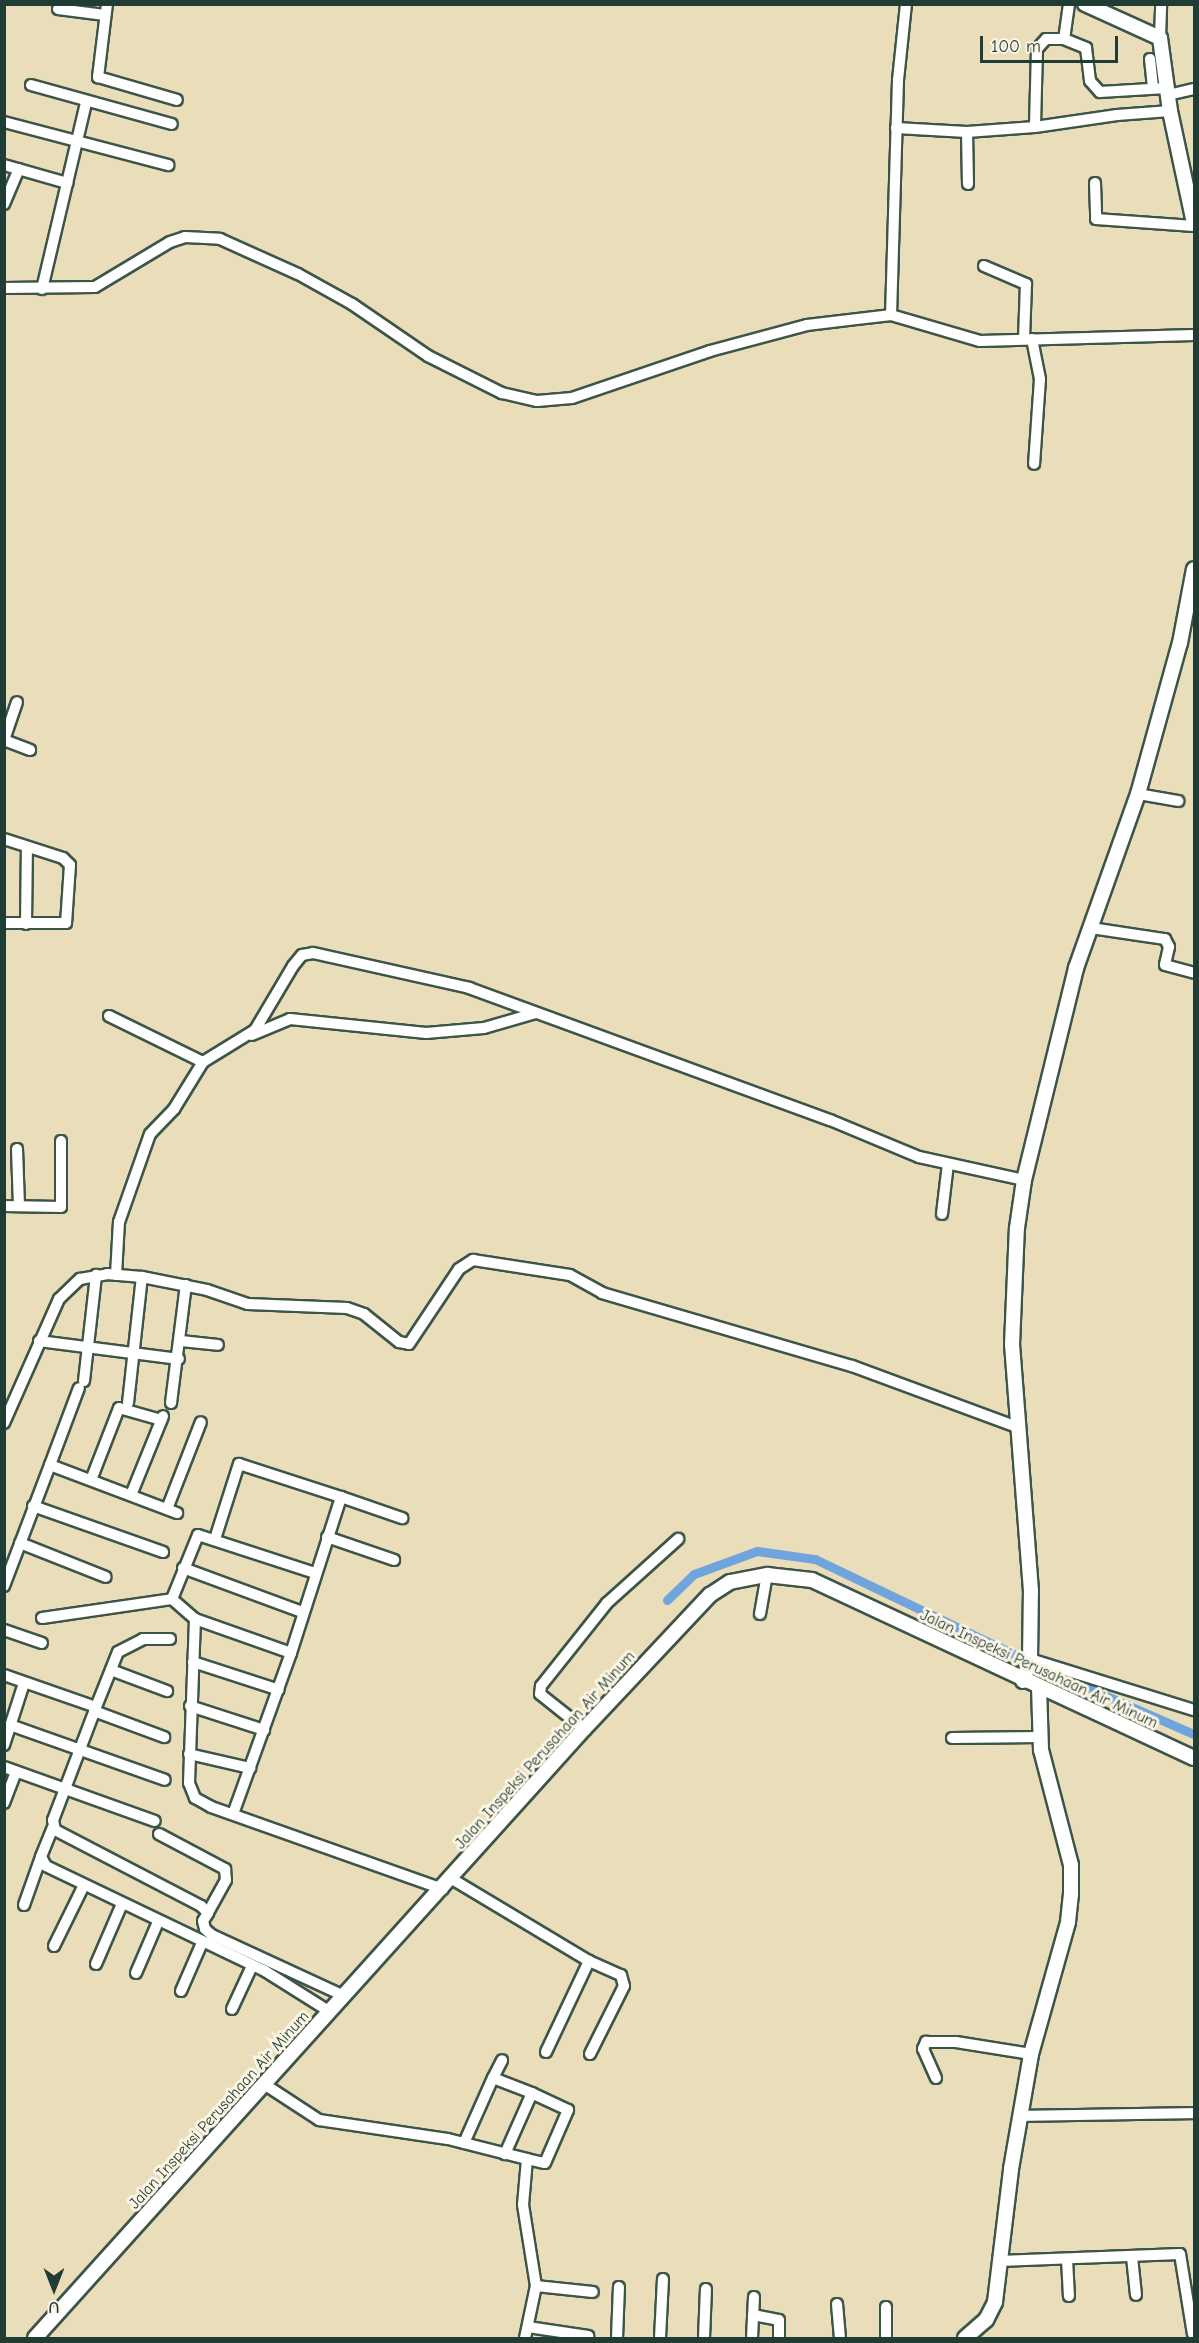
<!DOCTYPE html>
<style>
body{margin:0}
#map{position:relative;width:1199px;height:2343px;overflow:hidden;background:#eaddba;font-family:"Comic Neue",sans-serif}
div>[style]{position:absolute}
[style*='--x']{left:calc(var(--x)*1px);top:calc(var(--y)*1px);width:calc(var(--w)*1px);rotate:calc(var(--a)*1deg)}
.canal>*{height:9px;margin:-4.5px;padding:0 4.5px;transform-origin:4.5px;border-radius:4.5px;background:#70a4dd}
.roads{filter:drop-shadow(2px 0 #3d5548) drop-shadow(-2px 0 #3d5548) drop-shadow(0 2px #3d5548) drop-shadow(0 -2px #3d5548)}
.minor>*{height:10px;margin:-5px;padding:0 5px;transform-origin:5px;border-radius:5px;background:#fff}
.tertiary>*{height:14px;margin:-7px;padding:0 7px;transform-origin:7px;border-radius:7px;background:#fff}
span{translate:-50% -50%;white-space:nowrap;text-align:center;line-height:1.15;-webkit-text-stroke:6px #fcf5e5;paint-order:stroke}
.street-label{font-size:16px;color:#1f3d34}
.frame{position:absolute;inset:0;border:6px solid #1f3d34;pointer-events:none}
.north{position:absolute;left:24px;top:2259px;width:60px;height:60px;-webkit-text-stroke:4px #fcf5e5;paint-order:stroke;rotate:180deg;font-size:16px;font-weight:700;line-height:24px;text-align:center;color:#1f3d34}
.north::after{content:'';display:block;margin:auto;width:21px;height:27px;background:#1f3d34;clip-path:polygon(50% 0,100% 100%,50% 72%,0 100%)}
.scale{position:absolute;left:980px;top:36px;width:138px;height:27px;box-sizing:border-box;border:3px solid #1f3d34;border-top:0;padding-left:8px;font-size:18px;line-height:21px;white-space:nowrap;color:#1f3d34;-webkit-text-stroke:4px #fcf5e5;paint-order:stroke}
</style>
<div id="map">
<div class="canal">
<i style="--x:667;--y:1600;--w:37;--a:-44"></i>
<i style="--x:694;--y:1574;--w:67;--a:-20.1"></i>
<i style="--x:757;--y:1551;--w:59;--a:7.9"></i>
<i style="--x:815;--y:1559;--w:229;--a:25.6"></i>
<i style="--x:1045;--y:1669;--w:163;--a:23.6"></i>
</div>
<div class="roads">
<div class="minor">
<i style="--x:107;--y:4;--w:74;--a:97"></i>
<i style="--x:98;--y:77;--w:82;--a:16.2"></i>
<i style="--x:906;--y:4;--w:76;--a:96"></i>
<i style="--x:898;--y:80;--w:235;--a:91.7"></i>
<i style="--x:891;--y:315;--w:93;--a:16.3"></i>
<i style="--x:980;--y:341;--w:214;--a:-1.6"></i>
<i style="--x:1069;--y:4;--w:35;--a:98"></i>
<i style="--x:1064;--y:39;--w:18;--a:180"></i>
<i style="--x:1046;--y:39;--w:13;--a:132"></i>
<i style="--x:1037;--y:49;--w:78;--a:91.5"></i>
<i style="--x:1035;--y:127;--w:83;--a:-8.3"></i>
<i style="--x:1117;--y:115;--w:53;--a:-4.3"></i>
<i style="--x:58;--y:9;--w:47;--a:7.3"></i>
<i style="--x:1160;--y:38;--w:34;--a:-88"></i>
<i style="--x:1064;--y:39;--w:24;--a:22"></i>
<i style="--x:1086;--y:48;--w:33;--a:83"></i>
<i style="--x:1090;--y:81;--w:15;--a:48"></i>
<i style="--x:1100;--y:92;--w:67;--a:-3.4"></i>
<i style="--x:1150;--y:59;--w:28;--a:84"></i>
<i style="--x:31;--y:85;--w:146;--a:15.5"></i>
<i style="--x:1168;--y:95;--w:27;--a:-13"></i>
<i style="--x:4;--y:122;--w:170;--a:14.7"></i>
<i style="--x:896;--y:128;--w:71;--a:3.2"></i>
<i style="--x:967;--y:132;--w:52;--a:88.9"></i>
<i style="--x:967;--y:132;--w:68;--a:-4.2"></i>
<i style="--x:4;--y:165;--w:66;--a:15.9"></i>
<i style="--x:1095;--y:183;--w:36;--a:88"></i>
<i style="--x:1096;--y:219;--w:98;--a:4.1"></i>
<i style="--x:4;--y:204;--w:38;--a:-67"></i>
<i style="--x:984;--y:266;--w:46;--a:23.2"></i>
<i style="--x:1026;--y:284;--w:55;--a:92.1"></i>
<i style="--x:4;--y:288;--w:91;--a:-0.6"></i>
<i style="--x:95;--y:287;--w:87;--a:-31"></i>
<i style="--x:170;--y:242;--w:16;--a:-18"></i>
<i style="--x:185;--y:237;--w:35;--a:3"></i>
<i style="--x:220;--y:239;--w:85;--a:24.2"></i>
<i style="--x:298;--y:274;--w:62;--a:29.1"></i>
<i style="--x:352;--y:304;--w:92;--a:34.4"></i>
<i style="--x:428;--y:356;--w:83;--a:26.6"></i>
<i style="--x:502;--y:393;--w:36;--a:13"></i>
<i style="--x:537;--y:401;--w:35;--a:-5"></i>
<i style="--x:572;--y:398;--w:146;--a:-18.8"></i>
<i style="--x:710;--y:351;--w:100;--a:-15"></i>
<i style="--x:807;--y:325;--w:85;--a:-6.8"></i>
<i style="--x:42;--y:289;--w:191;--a:-76.7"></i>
<i style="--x:1032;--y:339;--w:41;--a:78.7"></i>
<i style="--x:1040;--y:379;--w:85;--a:94"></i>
<i style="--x:4;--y:740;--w:40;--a:-71.1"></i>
<i style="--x:4;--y:740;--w:28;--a:21"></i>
<i style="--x:1138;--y:794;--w:41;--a:9.9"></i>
<i style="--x:4;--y:839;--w:62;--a:17.9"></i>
<i style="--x:63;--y:858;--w:10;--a:45"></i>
<i style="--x:70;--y:865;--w:58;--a:93.9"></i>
<i style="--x:66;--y:923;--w:62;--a:180"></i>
<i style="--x:26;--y:924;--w:77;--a:-89.3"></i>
<i style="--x:1091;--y:928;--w:75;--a:8.5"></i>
<i style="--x:1165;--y:939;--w:9;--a:63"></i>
<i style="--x:1169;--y:947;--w:18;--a:103"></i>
<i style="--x:1165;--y:965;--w:30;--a:15"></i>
<i style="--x:109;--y:1016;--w:105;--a:26.1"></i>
<i style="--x:252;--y:1035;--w:41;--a:-22.8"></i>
<i style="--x:290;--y:1019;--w:137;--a:5.9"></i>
<i style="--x:426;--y:1033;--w:58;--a:-4.9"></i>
<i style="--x:484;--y:1028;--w:54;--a:-16.1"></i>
<i style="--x:17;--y:1149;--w:57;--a:88"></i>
<i style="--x:4;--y:1206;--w:57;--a:1"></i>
<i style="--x:61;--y:1207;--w:66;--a:-90"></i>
<i style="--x:942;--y:1214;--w:50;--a:-83.2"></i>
<i style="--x:116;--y:1275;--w:53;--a:-86.8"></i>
<i style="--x:119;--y:1222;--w:93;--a:-70.6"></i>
<i style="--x:150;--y:1134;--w:35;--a:-46"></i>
<i style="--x:174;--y:1109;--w:55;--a:-58.3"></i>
<i style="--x:203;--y:1062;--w:61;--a:-31.6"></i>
<i style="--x:255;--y:1030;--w:74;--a:-59.3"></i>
<i style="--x:293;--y:966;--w:14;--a:-51"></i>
<i style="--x:302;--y:955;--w:11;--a:-10"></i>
<i style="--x:313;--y:953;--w:160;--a:12.6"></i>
<i style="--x:469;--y:988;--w:384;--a:20.1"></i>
<i style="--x:830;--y:1120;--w:96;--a:22.6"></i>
<i style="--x:919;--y:1157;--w:107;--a:12.4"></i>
<i style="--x:39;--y:1341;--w:141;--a:7.3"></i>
<i style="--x:181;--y:1341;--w:37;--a:6"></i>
<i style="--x:84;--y:1381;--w:107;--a:-83.5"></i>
<i style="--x:128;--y:1403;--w:127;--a:-83.7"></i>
<i style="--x:171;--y:1403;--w:119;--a:-82.8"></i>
<i style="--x:4;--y:1423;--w:136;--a:-66.1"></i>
<i style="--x:59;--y:1299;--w:29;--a:-44"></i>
<i style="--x:80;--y:1279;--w:27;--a:-10"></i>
<i style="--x:107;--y:1274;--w:35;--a:5"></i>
<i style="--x:142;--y:1277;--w:66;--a:11.3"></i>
<i style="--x:207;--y:1290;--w:43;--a:18.9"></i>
<i style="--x:248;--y:1304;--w:99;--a:2.3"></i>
<i style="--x:347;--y:1308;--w:18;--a:19"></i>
<i style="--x:364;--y:1314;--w:45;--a:38.7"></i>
<i style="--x:399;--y:1342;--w:10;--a:11"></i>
<i style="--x:409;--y:1344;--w:90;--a:-56.3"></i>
<i style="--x:459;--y:1269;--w:17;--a:-33"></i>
<i style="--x:473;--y:1260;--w:98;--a:8.8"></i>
<i style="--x:570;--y:1275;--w:37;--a:29"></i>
<i style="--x:602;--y:1293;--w:260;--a:16.3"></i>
<i style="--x:852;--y:1366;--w:176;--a:20.3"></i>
<i style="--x:50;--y:1465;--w:82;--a:-69.4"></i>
<i style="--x:91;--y:1480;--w:77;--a:-68.7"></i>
<i style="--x:119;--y:1408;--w:44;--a:15.9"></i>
<i style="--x:131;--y:1495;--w:85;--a:-67.9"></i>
<i style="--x:33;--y:1506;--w:138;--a:19.5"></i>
<i style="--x:167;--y:1509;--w:93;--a:-68.7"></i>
<i style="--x:327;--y:1537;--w:71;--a:18.9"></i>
<i style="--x:215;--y:1539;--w:79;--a:-72.3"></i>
<i style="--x:239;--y:1464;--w:107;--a:17.9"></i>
<i style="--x:20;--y:1543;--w:92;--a:21.6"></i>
<i style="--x:183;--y:1568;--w:127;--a:20.3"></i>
<i style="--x:4;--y:1586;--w:129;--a:-69.2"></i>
<i style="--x:50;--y:1465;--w:136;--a:20.7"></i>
<i style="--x:172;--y:1599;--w:69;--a:-67.9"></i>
<i style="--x:198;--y:1535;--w:123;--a:18"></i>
<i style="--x:760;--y:1614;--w:40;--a:-80"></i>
<i style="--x:42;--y:1618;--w:131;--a:-8.3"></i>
<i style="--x:172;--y:1599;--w:30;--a:41"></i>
<i style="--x:195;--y:1619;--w:102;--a:19.5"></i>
<i style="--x:291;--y:1653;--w:171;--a:109.8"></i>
<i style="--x:195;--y:1619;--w:164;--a:92.1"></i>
<i style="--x:189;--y:1783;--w:16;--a:68"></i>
<i style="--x:195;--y:1798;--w:18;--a:29"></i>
<i style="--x:211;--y:1807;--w:246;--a:19.5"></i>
<i style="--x:4;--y:1630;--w:40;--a:18.9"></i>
<i style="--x:291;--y:1653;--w:164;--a:-72.2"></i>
<i style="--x:341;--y:1497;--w:65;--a:19"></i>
<i style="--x:1030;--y:1659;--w:172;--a:17.3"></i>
<i style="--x:193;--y:1662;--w:90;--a:18"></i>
<i style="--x:111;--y:1670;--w:60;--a:20.6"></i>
<i style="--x:4;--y:1675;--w:97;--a:19.2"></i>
<i style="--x:96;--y:1707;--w:121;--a:110.8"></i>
<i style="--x:53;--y:1820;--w:10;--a:79"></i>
<i style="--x:55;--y:1830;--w:165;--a:27.5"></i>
<i style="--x:201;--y:1906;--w:10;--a:45"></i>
<i style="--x:208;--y:1913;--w:9;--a:122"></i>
<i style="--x:203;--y:1921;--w:8;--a:76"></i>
<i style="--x:205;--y:1929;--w:9;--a:41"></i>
<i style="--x:212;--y:1935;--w:145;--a:24.8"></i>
<i style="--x:190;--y:1706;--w:78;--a:18"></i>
<i style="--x:96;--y:1707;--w:59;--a:-68.2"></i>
<i style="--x:118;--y:1652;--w:28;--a:-27"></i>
<i style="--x:143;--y:1639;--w:27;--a:0"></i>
<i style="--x:94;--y:1711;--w:75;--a:20.4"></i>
<i style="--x:10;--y:1725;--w:164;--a:19.5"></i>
<i style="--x:584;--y:1729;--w:56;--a:-141.5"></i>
<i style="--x:540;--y:1694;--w:8;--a:-83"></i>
<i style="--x:541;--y:1686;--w:106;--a:-51.5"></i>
<i style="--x:607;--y:1603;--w:96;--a:-42"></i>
<i style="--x:952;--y:1738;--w:88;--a:-0.7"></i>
<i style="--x:4;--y:1745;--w:65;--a:-72.1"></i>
<i style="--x:189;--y:1754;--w:63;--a:12.9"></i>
<i style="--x:4;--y:1767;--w:160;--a:19.7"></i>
<i style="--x:4;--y:1803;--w:33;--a:-69"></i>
<i style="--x:53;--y:1827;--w:32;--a:112"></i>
<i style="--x:41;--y:1857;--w:10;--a:61"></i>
<i style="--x:46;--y:1866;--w:243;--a:25.6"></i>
<i style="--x:265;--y:1971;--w:77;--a:32.2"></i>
<i style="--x:159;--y:1834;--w:75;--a:27.9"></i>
<i style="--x:225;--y:1869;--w:11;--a:85"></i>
<i style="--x:226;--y:1880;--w:38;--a:119"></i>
<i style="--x:452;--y:1879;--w:160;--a:30.9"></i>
<i style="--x:589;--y:1961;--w:35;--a:24"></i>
<i style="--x:621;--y:1975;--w:11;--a:75"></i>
<i style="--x:624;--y:1986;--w:76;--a:116.6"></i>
<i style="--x:24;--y:1905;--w:51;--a:-70.5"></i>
<i style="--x:54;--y:1946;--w:68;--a:-63.8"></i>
<i style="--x:96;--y:1964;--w:65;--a:-66.6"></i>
<i style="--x:136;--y:1973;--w:56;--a:-66.7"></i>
<i style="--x:181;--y:1991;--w:52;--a:-66.4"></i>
<i style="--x:232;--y:2009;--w:47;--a:-65.1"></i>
<i style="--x:546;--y:2052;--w:101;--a:-64.7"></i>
<i style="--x:493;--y:2078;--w:20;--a:-63"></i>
<i style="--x:936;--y:2078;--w:32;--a:-114"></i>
<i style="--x:923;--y:2049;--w:8;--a:-67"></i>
<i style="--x:926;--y:2042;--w:30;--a:0"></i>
<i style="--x:956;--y:2042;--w:76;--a:9.1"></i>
<i style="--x:264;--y:2084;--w:66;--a:33.2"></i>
<i style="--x:319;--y:2120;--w:130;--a:8.4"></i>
<i style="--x:448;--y:2139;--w:81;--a:14.2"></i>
<i style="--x:527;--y:2159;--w:18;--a:13"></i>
<i style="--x:545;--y:2163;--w:58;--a:-66.5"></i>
<i style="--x:568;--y:2110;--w:40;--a:-155"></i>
<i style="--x:532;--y:2093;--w:67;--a:113.9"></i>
<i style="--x:1020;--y:2116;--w:174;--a:-1"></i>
<i style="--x:464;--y:2143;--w:71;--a:-66"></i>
<i style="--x:493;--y:2078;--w:42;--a:21"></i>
<i style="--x:1132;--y:2257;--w:38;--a:84"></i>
<i style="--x:1067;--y:2259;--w:37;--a:87"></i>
<i style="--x:999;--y:2261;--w:181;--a:-2.2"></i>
<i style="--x:1180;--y:2254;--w:81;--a:80.8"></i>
<i style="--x:536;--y:2286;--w:57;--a:6"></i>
<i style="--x:837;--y:2304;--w:34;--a:85"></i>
<i style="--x:753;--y:2315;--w:26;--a:11"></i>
<i style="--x:779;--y:2320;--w:18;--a:90"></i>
<i style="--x:528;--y:2327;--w:61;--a:8.5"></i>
<i style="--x:525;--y:2338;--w:53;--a:-78.1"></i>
<i style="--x:536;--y:2286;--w:82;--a:-99.1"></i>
<i style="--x:523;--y:2205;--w:46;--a:-85"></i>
<i style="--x:617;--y:2338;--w:51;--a:-87.8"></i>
<i style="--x:660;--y:2338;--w:59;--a:-87.1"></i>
<i style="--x:704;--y:2338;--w:49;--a:-87.7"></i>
<i style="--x:752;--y:2338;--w:41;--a:-87.2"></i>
<i style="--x:886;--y:2338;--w:31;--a:-90"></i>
</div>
<div class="tertiary">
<i style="--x:1085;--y:4;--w:82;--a:24.4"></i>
<i style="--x:1160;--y:38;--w:74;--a:82.2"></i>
<i style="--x:1170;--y:111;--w:115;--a:77.9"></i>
<i style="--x:1023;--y:1681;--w:23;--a:-72"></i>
<i style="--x:1030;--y:1659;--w:68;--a:-89.2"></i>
<i style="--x:1031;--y:1591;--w:247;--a:-94.4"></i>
<i style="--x:1012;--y:1345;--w:117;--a:-87.6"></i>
<i style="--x:1017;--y:1228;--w:49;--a:-81.7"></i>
<i style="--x:1024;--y:1180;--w:218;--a:-76.2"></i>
<i style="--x:1076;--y:968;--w:185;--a:-70.4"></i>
<i style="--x:1138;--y:794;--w:157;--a:-74.5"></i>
<i style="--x:1180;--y:643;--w:75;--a:-79.3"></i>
<i style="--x:35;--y:2338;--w:820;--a:-47.97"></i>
<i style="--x:584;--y:1729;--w:184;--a:-46.8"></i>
<i style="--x:710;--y:1595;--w:24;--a:-33"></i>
<i style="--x:730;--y:1582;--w:38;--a:-11"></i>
<i style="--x:767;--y:1575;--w:45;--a:6.3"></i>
<i style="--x:812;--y:1580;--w:421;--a:25"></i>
<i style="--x:965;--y:2338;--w:28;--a:-41"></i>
<i style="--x:986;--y:2320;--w:20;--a:-63"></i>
<i style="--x:995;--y:2302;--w:134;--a:-83.1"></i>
<i style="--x:1011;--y:2169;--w:117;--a:-80.1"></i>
<i style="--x:1031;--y:2054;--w:137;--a:-74.3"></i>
<i style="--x:1068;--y:1922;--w:28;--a:-84"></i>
<i style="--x:1071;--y:1894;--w:29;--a:-90"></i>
<i style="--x:1071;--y:1865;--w:119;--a:-104.6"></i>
<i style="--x:1041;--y:1750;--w:62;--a:-91.8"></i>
</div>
</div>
<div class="street-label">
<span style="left:1039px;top:1669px;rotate:25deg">Jalan Inspeksi Perusahaan Air Minum</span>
<span style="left:545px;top:1750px;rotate:-48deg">Jalan Inspeksi Perusahaan Air Minum</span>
<span style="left:219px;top:2110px;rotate:-48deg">Jalan Inspeksi Perusahaan Air Minum</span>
</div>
<div class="frame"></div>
<div class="north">U</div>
<div class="scale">100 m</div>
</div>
